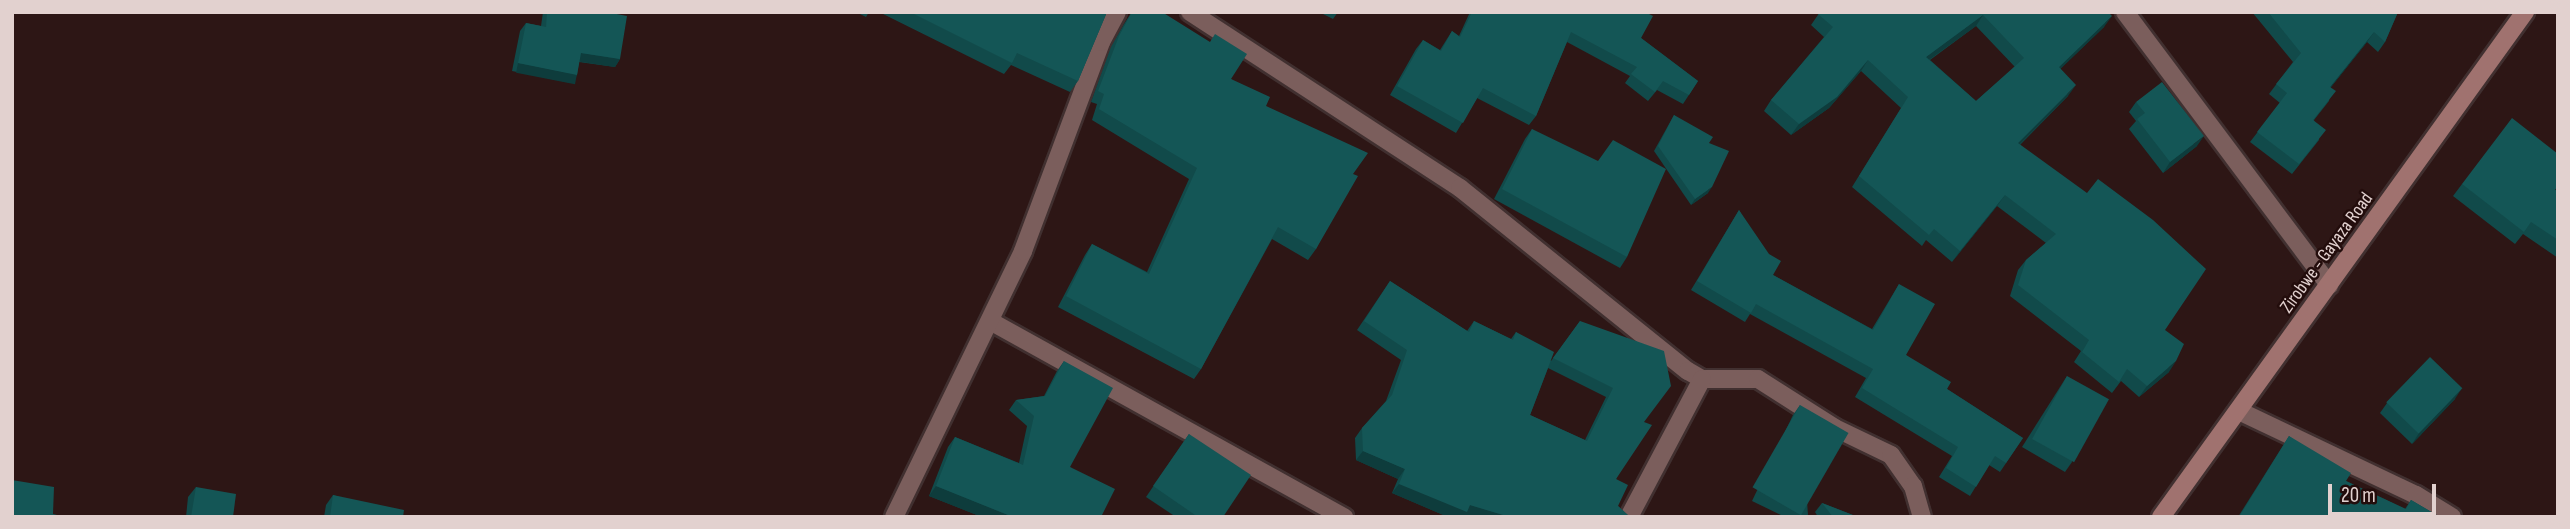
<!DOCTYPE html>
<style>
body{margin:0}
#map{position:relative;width:2570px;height:529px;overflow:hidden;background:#2d1615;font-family:"Sofia Sans Condensed",sans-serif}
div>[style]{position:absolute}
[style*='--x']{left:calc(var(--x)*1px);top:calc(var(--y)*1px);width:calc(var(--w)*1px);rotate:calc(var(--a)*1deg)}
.roads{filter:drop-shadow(2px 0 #413030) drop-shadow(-2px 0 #413030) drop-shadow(0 2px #413030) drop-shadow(0 -2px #413030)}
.street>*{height:18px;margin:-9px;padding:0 9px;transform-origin:9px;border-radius:9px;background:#7b5e5c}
.secondary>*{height:18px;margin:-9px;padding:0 9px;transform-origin:9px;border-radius:9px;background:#a0726f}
.wall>*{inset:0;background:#114a4a}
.shaded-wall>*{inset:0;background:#0e3c3c;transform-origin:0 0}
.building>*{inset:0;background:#145656;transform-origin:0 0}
span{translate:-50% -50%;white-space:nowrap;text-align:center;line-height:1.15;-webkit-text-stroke:5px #230d0c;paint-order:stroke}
.street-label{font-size:19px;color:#e2d1cf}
.frame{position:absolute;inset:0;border:14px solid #e2d1cf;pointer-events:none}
.scale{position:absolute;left:2328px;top:484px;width:108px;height:32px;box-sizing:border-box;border:4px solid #e2d1cf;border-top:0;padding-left:9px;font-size:21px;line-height:24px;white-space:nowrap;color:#e2d1cf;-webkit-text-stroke:5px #230d0c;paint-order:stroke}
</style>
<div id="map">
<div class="roads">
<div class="street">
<i style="--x:1190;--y:12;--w:322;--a:33.1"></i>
<i style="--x:1460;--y:188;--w:292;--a:38.8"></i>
<i style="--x:1688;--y:371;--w:16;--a:30"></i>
<i style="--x:1702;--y:379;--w:56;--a:0"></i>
<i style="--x:1758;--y:379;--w:91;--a:32.5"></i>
<i style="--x:1835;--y:428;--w:62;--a:25.7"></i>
<i style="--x:1891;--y:455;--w:38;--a:55"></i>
<i style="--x:1913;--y:486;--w:32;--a:74"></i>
<i style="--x:2125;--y:12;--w:341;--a:53.2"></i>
<i style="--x:990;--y:321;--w:405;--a:29"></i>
<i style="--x:2239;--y:411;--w:196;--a:25.4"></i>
<i style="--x:2416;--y:495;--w:42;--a:31.4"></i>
<i style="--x:894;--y:517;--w:296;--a:-64.1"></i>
<i style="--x:1023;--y:251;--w:223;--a:-69.5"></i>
<i style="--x:1101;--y:42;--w:34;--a:-62"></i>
<i style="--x:1629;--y:517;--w:156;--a:-62.1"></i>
</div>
<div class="secondary">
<i style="--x:2161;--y:517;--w:623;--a:-54.22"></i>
</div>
</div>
<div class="wall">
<i style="clip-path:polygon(543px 12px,606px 12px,620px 59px,615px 67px,579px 62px,577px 75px,571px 83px,512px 71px,520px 31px,526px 23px,541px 26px)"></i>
<i style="clip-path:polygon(856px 12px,869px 12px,866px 17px)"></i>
<i style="clip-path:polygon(879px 12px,1107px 12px,1078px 81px,1070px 92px,1011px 65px,1004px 74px)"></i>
<i style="clip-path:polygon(1319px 12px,1338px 12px,1333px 19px)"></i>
<i style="clip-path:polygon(1470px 12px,1645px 12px,1641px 38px,1698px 81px,1683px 104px,1657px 90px,1648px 101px,1625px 83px,1630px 76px,1567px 42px,1536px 116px,1529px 125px,1477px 98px,1456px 133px,1390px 95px,1416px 49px,1423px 40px,1440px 50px,1452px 31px,1459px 36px)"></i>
<i style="clip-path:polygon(evenodd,1820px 12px,2108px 12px,2104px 27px,2060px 69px,2068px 96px,2020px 145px,2165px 330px,2169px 372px,2139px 397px,2121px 381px,2112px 393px,2074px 362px,2081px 351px,2010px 296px,2018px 270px,2026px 260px,2046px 243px,1997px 206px,1952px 262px,1926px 240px,1922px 246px,1852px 187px,1901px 108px,1861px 71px,1829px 108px,1791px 135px,1764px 111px,1771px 100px,1824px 37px,1811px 25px,1820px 12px,1976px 26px,2015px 67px,1976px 101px,1930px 60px,1976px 26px)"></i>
<i style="clip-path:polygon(2252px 12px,2398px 12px,2385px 42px,2378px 52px,2367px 42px,2331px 87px,2329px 101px,2314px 120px,2319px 140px,2292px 174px,2250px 142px,2280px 103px,2269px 94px,2293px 62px)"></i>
<i style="clip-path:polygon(1131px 13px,1231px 79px,1353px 174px,1316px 249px,1308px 260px,1272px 239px,1201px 369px,1194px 379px,1058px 307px,1085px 255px,1092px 244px,1147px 272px,1189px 179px,1092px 120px,1097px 104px,1091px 102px,1111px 47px,1124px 24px)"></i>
<i style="clip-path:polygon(2136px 102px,2197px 146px,2163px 173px,2129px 129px,2136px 121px,2129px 112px)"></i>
<i style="clip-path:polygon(1674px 115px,1709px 143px,1708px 193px,1691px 205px,1654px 151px)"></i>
<i style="clip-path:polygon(1532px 129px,1627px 257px,1620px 268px,1494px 199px,1525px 139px)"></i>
<i style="clip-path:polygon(2462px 184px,2556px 190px,2558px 191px,2558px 258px,2523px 234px,2515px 244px,2453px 196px)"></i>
<i style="clip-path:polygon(1739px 210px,1773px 275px,1872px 329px,1899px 284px,1906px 355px,1947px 389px,2023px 438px,2000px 472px,1989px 465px,1970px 496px,1939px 477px,1952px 456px,1855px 397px,1866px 378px,1750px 314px,1745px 322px,1691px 290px)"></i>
<i style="clip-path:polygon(evenodd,1390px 281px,1467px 331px,1474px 321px,1511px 339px,1516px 332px,1551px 361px,1580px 321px,1644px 422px,1616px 479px,1618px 506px,1630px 517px,1472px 517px,1465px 515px,1464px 517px,1448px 517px,1392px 493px,1398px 479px,1356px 460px,1355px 438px,1362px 428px,1386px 401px,1401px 360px,1357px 330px,1390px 281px,1548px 368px,1606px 397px,1585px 440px,1530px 415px,1548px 368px)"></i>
<i style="clip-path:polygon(1064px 361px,1070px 467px,1101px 517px,982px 517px,929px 496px,948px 447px,955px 437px,1019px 463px,1027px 426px,1009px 410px,1016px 400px,1044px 396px,1057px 371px)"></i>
<i style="clip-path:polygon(2067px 376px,2072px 462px,2065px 472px,2022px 447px)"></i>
<i style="clip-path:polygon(2455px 399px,2412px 444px,2380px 413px,2387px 403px)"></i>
<i style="clip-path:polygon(1800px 405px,1808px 515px,1807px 517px,1785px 517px,1752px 501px,1793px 415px)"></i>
<i style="clip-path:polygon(1189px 434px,1223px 517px,1176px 517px,1146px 497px)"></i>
<i style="clip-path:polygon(2289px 436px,2346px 481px,2405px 509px,2411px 500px,2440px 517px,2238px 517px)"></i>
<i style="clip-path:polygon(196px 487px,233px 517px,186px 517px,188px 497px)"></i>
<i style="clip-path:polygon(333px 495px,403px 517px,324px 517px,326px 505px)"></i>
<i style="clip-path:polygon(1822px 503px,1858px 517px,1818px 517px,1815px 512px)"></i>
</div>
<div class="shaded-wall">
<i style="clip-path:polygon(1983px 15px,1976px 26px,1919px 67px,1926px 57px)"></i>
<i style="clip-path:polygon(2112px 16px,2104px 27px,2051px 78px,2059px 67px)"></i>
<i style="clip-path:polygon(2374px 32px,2367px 42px,2323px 97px,2330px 87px)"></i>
<i style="clip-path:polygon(581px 53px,620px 59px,615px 67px,575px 61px)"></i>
<i style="clip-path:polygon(1868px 60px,1861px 71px,1829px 108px,1791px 135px,1799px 124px)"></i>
<i style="left:518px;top:63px;width:60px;height:10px;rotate:11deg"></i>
<i style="clip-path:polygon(2076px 85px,2068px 96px,2010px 154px,2018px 143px)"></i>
<i style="clip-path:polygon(2204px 136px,2197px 146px,2163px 173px,2170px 162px)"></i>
<i style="clip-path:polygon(1712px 187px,1708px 193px,1691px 205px,1695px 199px)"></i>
<i style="clip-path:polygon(2005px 195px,1997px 206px,1952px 262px,1960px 251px)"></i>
<i style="clip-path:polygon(2176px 361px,2169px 372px,2139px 397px,2147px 386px)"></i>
<i style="clip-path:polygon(2462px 388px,2455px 399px,2412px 444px,2419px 433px)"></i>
<i style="clip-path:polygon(1363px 451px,1405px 469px,1398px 479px,1356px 460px)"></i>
<i style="clip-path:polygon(1399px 484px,1470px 505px,1510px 517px,1472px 517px,1465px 515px,1464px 517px,1448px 517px,1392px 493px)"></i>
<i style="clip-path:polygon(936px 486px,1013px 517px,982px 517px,929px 496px)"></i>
</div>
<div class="building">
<i style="clip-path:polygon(547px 12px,606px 12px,627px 16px,620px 59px,581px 53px,577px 75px,518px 63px,526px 23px,546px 27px)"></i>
<i style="clip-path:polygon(910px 12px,1107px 12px,1078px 81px,1017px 53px,1012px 63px)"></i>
<i style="clip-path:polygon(1132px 12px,1162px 12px,1210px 42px,1215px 34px,1247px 54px,1231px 79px,1270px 97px,1266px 106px,1368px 153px,1353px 174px,1358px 176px,1316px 249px,1278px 227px,1201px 369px,1066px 296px,1092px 244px,1149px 274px,1197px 168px,1099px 109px,1104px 94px,1098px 91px,1119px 36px)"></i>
<i style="clip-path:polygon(1472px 12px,1645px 12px,1653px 16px,1641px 38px,1698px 81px,1689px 95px,1663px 81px,1655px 92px,1631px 74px,1637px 67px,1571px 32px,1536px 116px,1483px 88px,1463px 123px,1397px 86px,1423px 40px,1441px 51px,1452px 31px,1460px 37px)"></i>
<i style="clip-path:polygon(evenodd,1820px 12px,2108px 12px,2112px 16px,2059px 67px,2076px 85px,2018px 143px,2087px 193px,2098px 179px,2153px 220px,2206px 269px,2165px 330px,2184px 344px,2176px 361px,2147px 386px,2127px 369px,2119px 382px,2082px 352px,2089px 340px,2018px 285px,2026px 260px,2056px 234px,2005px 195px,1960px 251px,1934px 229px,1929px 235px,1859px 176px,1908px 97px,1868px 60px,1837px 97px,1799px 124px,1771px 100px,1833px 27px,1818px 14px,1820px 12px,1983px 15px,2024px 58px,1976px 101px,1926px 57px,1983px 15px)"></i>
<i style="clip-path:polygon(2268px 12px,2398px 12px,2385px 42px,2374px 32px,2330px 87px,2336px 91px,2313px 120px,2326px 130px,2299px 164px,2257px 132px,2287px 93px,2276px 84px,2301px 53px)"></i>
<i style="clip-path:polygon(2162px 82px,2204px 136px,2170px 162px,2137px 119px,2145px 113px,2136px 102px)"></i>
<i style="clip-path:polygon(1674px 115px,1713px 137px,1709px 143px,1729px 151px,1712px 187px,1695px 199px,1658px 146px)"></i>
<i style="clip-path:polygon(2512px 118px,2558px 154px,2558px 186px,2555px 190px,2558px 191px,2558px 240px,2531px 222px,2524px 232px,2462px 184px)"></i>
<i style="clip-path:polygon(1532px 129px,1598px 161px,1613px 140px,1666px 169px,1627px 257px,1502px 189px)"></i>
<i style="clip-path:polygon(1739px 210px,1769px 254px,1781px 261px,1773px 275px,1873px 330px,1899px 284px,1935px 304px,1906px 355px,1951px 382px,1947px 389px,2023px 438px,2006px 463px,1995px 456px,1976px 487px,1946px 468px,1958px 447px,1862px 388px,1873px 369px,1756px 304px,1751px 313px,1697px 281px)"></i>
<i style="clip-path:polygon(1390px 281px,1469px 332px,1474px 321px,1513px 340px,1516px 332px,1554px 352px,1530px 415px,1587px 441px,1613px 388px,1553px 358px,1580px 321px,1664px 351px,1671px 386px,1644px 422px,1652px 425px,1616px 479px,1628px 485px,1618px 506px,1630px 517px,1510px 517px,1470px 505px,1467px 512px,1399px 484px,1405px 469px,1363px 451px,1362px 428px,1392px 395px,1407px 350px,1364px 321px)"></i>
<i style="left:2430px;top:357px;width:45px;height:63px;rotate:44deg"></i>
<i style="clip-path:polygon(1064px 361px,1113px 388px,1070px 467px,1115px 489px,1101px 517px,1013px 517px,936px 486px,955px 437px,1023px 465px,1034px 416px,1016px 400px,1045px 396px)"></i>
<i style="left:2067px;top:376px;width:48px;height:72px;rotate:29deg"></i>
<i style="left:1800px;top:405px;width:56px;height:95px;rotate:30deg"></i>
<i style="clip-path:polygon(1189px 434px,1251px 475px,1223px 517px,1198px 517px,1153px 486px)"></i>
<i style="clip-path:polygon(2289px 436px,2351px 473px,2346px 481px,2406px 509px,2411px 500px,2440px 517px,2239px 517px)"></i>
<i style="clip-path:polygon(12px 480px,54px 487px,53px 514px,65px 517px,12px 517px)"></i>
<i style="clip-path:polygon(196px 487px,236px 494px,233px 517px,191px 517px)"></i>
<i style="clip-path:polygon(333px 495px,404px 510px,403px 517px,330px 517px)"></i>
<i style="clip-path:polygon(1822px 503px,1858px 517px,1833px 517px)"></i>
</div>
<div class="street-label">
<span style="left:2327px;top:253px;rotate:-54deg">Zirobwe - Gayaza Road</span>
</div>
<div class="frame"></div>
<div class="scale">20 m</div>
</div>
